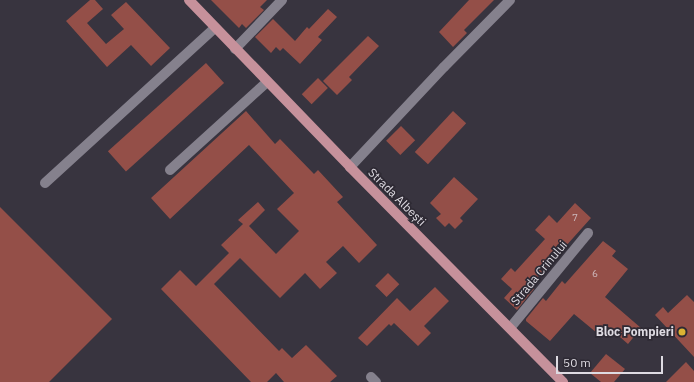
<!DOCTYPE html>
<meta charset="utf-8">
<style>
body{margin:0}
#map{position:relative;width:694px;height:382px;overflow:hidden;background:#38343f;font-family:"IBM Plex Sans",sans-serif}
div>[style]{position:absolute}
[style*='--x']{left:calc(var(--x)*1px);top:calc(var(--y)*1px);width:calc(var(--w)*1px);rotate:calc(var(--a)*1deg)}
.building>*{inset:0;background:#944f48;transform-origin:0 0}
.minor>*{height:10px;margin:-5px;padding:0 5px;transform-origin:5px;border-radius:5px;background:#85818d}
.major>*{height:10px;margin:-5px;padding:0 5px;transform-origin:5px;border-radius:5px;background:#c6919b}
.dots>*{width:11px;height:11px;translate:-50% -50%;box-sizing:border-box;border:2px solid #2e2a34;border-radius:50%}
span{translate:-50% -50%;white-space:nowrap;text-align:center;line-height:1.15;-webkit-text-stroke:3.5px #2e2a34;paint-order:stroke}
.number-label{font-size:10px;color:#ccb8bc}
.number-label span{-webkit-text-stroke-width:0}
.street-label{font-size:12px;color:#dedbe2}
.poi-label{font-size:12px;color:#dedbe2;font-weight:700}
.right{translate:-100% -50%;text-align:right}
.scale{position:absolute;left:556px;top:356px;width:107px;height:18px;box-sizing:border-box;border:2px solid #dedbe2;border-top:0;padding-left:5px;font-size:12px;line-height:14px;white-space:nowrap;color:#dedbe2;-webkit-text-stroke:3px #2e2a34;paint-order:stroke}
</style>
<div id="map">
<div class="building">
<i style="clip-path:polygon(90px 0,95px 0,103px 9px,87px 23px,106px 44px,124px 29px,111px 15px,126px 2px,170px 48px,151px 66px,131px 45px,107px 67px,66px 21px)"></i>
<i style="clip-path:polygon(211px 0,267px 0,260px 7px,264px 10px,246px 28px,242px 24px,239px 28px)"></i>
<i style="clip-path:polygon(469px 0,494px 0,464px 30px,467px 33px,453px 47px,439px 32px)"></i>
<i style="clip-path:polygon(328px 9px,337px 17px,318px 37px,322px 40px,300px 64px,283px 48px,280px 51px,276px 47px,271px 53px,255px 37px,273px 19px,295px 41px,307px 27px,309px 29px)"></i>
<i style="clip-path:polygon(368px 36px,379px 46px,349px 77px,352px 80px,337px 95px,323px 81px)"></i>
<i style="left:206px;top:63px;width:27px;height:132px;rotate:48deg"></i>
<i style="left:318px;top:78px;width:14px;height:23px;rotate:45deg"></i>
<i style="clip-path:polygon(246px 111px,275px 144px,280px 139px,314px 174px,318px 170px,343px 197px,337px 202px,377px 245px,359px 263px,343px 246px,326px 262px,337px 273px,320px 289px,305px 273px,280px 298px,240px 258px,214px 284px,279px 351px,282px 348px,292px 358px,306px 345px,337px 376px,330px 382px,284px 382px,276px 373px,267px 382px,251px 382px,161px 289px,180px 270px,196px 286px,229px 253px,221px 245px,243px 224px,238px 220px,258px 202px,265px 210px,249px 226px,276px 254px,299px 231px,277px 209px,294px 193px,249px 145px,170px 219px,151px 198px)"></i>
<i style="left:453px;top:111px;width:18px;height:56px;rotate:43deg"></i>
<i style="left:401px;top:126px;width:20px;height:21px;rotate:45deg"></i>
<i style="clip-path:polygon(454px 177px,478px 199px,460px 218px,463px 221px,455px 229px,449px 223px,445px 227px,436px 218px,441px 214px,430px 203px)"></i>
<i style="clip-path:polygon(575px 203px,591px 218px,530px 286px,534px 289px,517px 310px,504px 298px,512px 289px,501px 279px,511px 268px,515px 272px,545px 239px,535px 230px,549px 215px,557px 223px)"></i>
<i style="clip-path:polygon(0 207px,112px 319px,49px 382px,0 382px)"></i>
<i style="clip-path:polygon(603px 241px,616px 251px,612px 256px,628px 269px,605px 297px,641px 328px,628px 344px,605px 324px,597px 333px,574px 314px,550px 341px,526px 321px,526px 319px,543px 298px,546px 301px,562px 281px,565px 284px)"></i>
<i style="left:388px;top:273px;width:16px;height:18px;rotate:45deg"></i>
<i style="clip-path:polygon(435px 287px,449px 301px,424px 326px,431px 333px,418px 346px,394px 323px,391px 326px,389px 324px,367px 346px,358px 338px,397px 298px,410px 311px)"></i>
<i style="clip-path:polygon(687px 295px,694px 302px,694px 357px,655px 315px,663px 307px,668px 313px)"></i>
<i style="clip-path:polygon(606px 354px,625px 369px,614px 382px,601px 382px,590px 373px)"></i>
<i style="clip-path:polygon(686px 362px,694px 371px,694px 382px,666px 382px)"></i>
</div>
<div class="minor">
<i style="--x:235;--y:49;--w:68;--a:-46.2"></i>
<i style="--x:350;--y:167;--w:137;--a:-46.8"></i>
<i style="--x:444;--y:67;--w:94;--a:-45.4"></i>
<i style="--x:170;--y:170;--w:131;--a:-42.2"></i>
<i style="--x:45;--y:183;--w:230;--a:-42.4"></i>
<i style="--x:510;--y:328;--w:123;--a:-50.6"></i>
<i style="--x:371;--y:377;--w:7;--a:45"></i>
</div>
<div class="major">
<i style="--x:189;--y:0;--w:232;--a:46"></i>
<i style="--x:350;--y:167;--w:303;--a:45.3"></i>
</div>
<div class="dots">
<i style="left:682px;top:332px;background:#dbb233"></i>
</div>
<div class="number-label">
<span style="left:575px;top:218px">7</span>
<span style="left:595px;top:274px">6</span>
</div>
<div class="street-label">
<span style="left:397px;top:197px;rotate:45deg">Strada Albești</span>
<span style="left:539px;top:273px;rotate:-50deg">Strada Crinului</span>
</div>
<div class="poi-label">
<span class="right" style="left:674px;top:332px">Bloc Pompieri</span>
</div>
<div class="scale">50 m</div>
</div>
